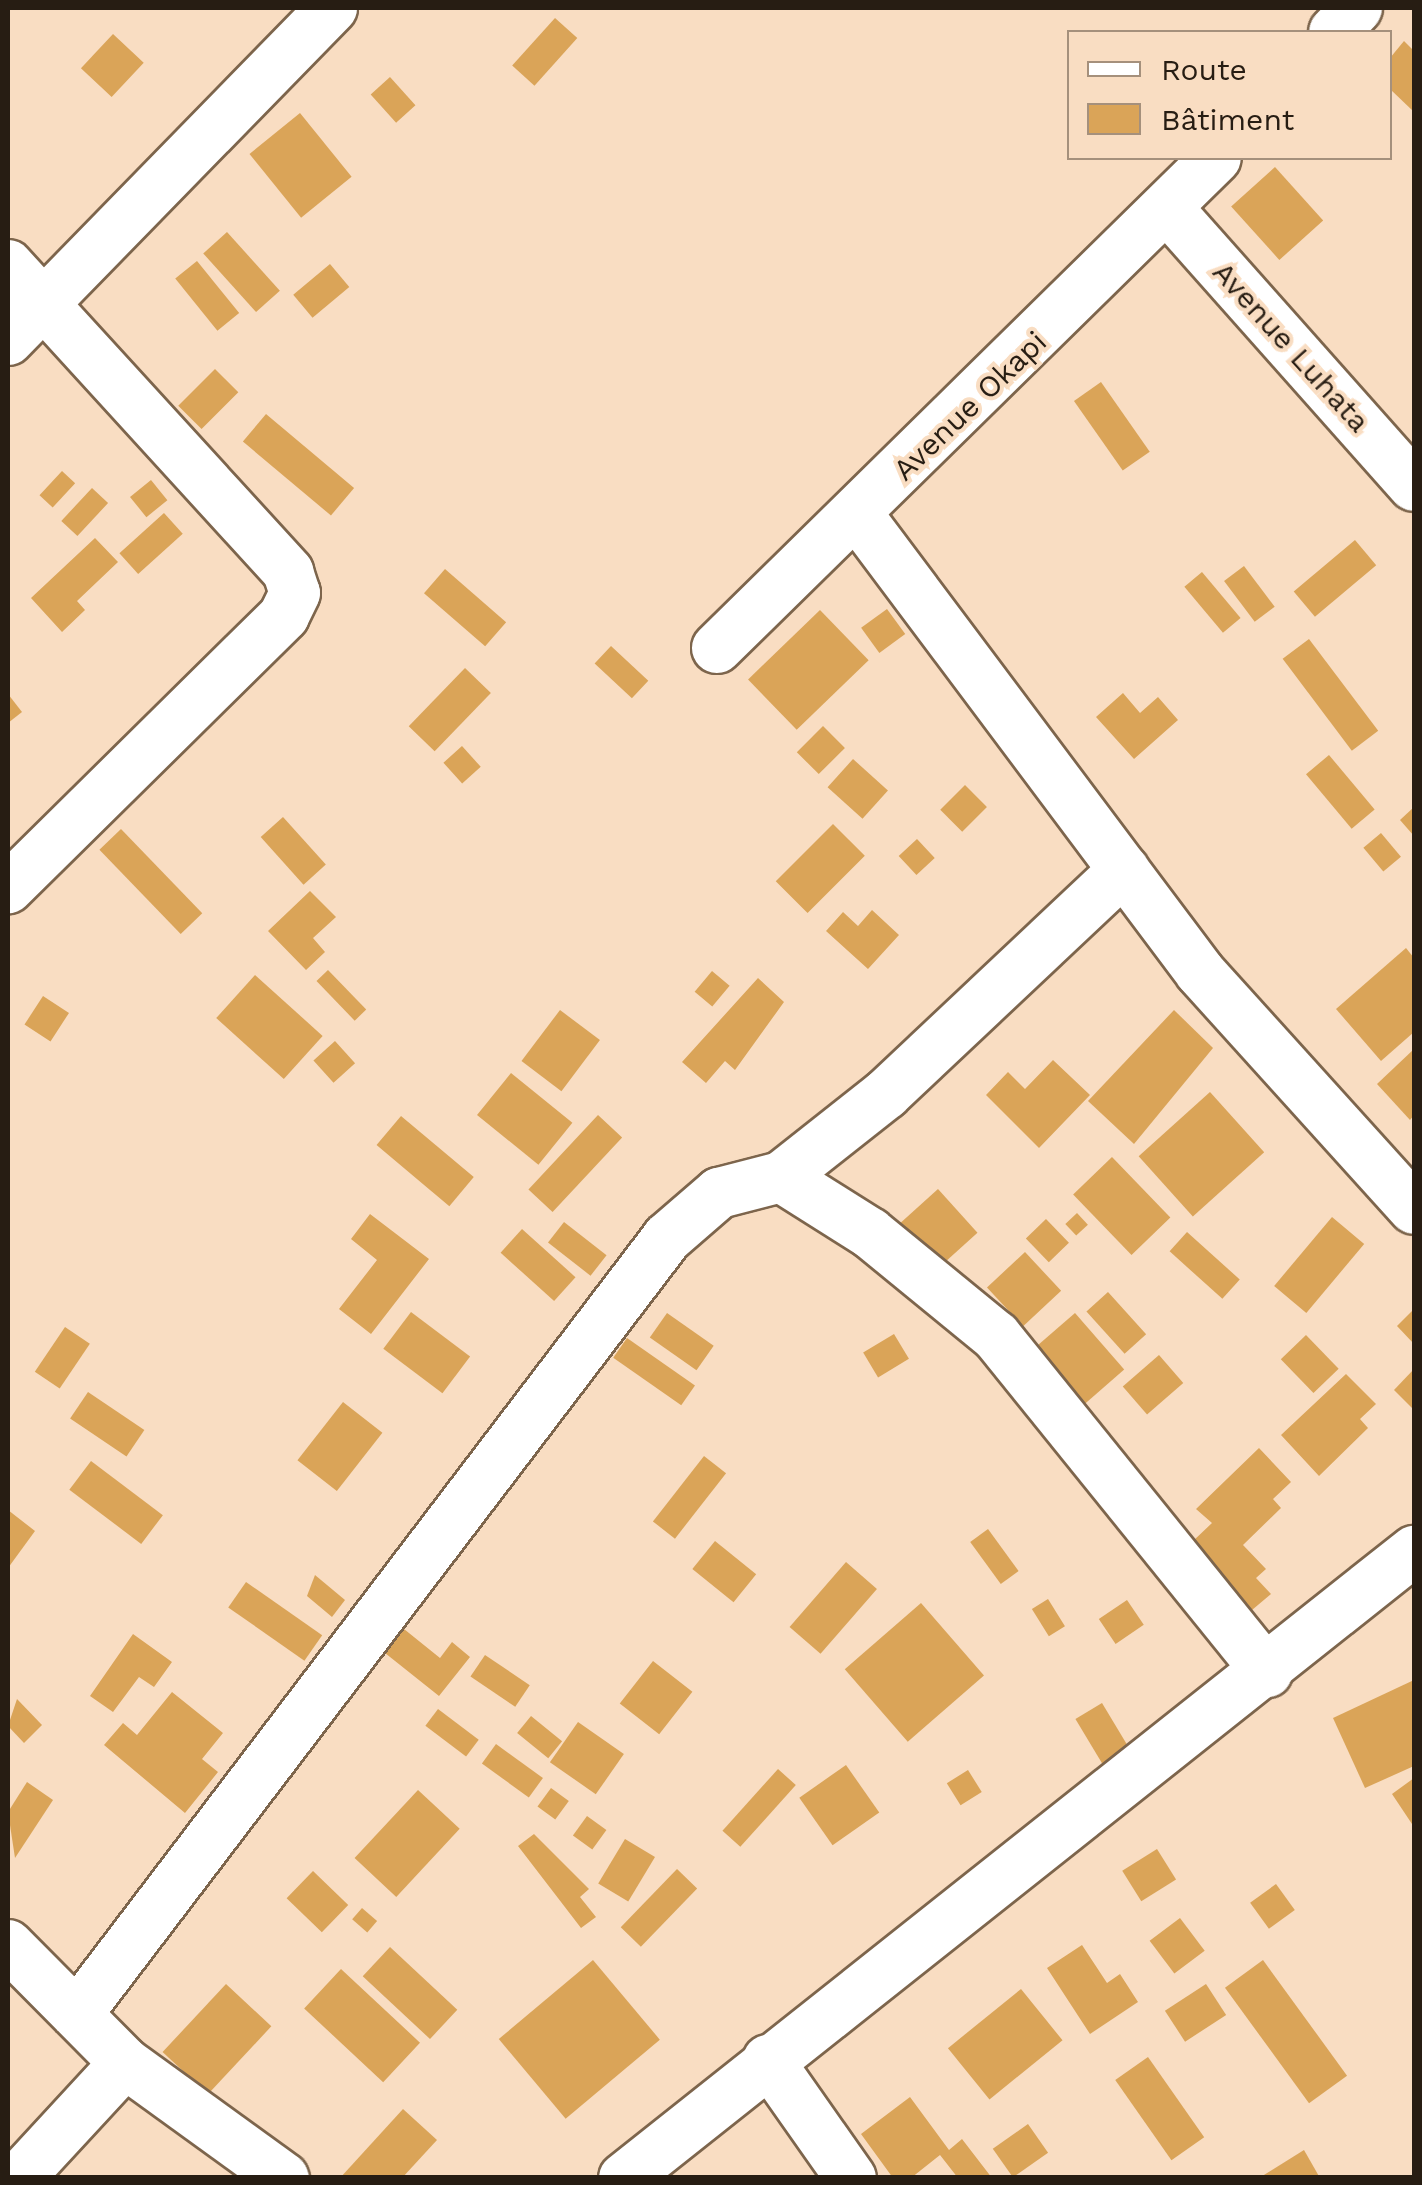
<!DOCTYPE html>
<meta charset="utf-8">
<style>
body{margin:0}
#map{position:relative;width:1422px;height:2185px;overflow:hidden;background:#f9ddc2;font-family:"Work Sans",sans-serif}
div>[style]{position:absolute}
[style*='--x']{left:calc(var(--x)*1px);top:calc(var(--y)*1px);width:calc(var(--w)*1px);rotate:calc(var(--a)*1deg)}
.building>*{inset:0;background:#daa458;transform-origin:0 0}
.roads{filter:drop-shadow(2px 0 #7d654c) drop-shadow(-2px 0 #7d654c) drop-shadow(0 2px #7d654c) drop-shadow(0 -2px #7d654c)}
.minor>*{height:50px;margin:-25px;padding:0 25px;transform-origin:25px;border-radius:25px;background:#fff}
span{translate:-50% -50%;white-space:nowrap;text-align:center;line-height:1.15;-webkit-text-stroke:8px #f9ddc2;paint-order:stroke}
.street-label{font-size:30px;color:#271d13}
.frame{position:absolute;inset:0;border:10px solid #271d13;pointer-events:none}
.legend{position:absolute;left:1067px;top:30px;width:325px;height:130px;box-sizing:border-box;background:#f9ddc2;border:2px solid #a5907c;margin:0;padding:12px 18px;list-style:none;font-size:30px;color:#271d13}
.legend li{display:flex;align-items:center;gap:20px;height:50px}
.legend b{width:50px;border:2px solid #a5907c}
</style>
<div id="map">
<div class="building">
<i style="left:555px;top:18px;width:30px;height:64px;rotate:42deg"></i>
<i style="left:113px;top:34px;width:42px;height:47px;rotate:43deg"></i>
<i style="clip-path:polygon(1404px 41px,1414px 51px,1414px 112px,1390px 89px,1390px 58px)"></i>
<i style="left:390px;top:77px;width:38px;height:26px;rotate:48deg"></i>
<i style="left:300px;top:113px;width:82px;height:65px;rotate:51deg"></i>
<i style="left:1275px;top:167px;width:72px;height:59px;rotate:48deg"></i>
<i style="left:227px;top:232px;width:79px;height:32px;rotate:48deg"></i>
<i style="left:197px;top:261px;width:67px;height:28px;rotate:51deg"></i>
<i style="left:330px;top:264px;width:30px;height:48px;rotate:50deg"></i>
<i style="left:215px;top:369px;width:33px;height:52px;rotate:45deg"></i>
<i style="left:1101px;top:382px;width:85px;height:33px;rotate:55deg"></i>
<i style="left:266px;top:414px;width:115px;height:36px;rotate:40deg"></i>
<i style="left:62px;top:471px;width:18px;height:33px;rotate:43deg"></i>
<i style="left:151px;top:480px;width:26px;height:27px;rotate:51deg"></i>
<i style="left:92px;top:488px;width:22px;height:45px;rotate:43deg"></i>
<i style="left:164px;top:513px;width:28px;height:60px;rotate:48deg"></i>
<i style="clip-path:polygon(95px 538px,118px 562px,77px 601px,85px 610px,62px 632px,31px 598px)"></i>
<i style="left:1355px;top:540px;width:33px;height:80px;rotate:50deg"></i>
<i style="left:1244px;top:566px;width:51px;height:25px;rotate:53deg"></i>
<i style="left:445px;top:569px;width:81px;height:32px;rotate:41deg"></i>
<i style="left:1202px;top:572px;width:60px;height:23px;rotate:50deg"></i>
<i style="left:887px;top:609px;width:31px;height:32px;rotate:54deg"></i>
<i style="left:820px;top:610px;width:70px;height:100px;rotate:46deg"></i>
<i style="left:1309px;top:639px;width:115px;height:33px;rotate:53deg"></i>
<i style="left:611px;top:646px;width:51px;height:24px;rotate:43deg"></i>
<i style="left:465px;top:668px;width:36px;height:81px;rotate:44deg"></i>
<i style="clip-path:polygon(1123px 693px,1140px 713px,1158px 697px,1178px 720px,1134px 759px,1096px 717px)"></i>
<i style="clip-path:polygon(8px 694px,22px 712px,8px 723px)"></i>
<i style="left:823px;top:726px;width:31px;height:37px;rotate:45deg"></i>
<i style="left:462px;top:746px;width:28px;height:25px;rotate:48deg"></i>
<i style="left:1329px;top:755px;width:71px;height:30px;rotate:50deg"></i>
<i style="left:853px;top:759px;width:47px;height:38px;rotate:42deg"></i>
<i style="left:965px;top:785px;width:31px;height:35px;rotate:45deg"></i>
<i style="clip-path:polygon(1414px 807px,1414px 836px,1400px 820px)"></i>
<i style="left:283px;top:817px;width:64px;height:30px;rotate:48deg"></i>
<i style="left:833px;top:824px;width:45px;height:81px;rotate:45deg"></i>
<i style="left:121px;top:829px;width:117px;height:30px;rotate:46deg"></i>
<i style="left:1381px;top:833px;width:31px;height:23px;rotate:50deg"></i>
<i style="left:917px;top:839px;width:26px;height:25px;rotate:47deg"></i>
<i style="clip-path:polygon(310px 891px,336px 917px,313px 938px,325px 952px,306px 970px,268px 931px)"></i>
<i style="clip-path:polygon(872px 910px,899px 935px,868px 969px,826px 931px,843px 912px,858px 926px)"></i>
<i style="clip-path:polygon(1406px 948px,1414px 958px,1414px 1032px,1381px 1061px,1336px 1009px)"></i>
<i style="left:328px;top:970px;width:55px;height:16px;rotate:46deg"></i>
<i style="left:712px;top:971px;width:23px;height:27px;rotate:40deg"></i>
<i style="left:255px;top:975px;width:91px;height:58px;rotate:42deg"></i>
<i style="clip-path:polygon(758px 978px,784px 1002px,735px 1070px,725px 1061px,706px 1083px,682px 1062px)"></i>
<i style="left:43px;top:996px;width:31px;height:34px;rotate:33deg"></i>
<i style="left:560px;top:1010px;width:50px;height:64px;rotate:37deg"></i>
<i style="clip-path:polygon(1174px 1010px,1213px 1048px,1134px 1144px,1088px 1101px)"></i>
<i style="left:335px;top:1041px;width:30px;height:29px;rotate:48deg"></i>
<i style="clip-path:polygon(1414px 1049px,1414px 1115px,1410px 1120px,1377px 1084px)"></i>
<i style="clip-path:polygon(1053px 1060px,1090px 1095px,1039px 1148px,986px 1095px,1008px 1072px,1025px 1089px)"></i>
<i style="left:511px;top:1073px;width:79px;height:54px;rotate:39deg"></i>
<i style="left:1210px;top:1092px;width:81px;height:96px;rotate:48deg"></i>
<i style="left:598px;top:1115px;width:33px;height:102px;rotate:43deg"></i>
<i style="left:401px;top:1116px;width:95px;height:38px;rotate:40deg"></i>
<i style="left:1112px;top:1157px;width:84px;height:54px;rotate:46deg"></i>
<i style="left:938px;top:1189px;width:59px;height:54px;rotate:48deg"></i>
<i style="left:1077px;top:1213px;width:16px;height:16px;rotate:47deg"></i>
<i style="clip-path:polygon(370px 1214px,429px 1259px,371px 1334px,339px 1309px,377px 1260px,351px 1239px)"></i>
<i style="left:1332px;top:1217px;width:42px;height:90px;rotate:40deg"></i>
<i style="left:1046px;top:1219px;width:33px;height:28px;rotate:46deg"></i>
<i style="left:564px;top:1222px;width:54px;height:26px;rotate:38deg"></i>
<i style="left:522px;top:1229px;width:72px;height:32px;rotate:42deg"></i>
<i style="left:1187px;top:1232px;width:71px;height:26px;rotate:42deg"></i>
<i style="left:1025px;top:1252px;width:53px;height:52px;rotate:47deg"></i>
<i style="left:1108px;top:1292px;width:57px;height:29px;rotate:48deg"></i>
<i style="clip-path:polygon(1414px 1309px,1414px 1344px,1397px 1326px)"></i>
<i style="left:411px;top:1312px;width:74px;height:46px;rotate:37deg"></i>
<i style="left:667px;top:1313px;width:57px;height:30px;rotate:35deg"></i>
<i style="left:1075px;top:1313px;width:75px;height:52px;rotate:49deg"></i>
<i style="left:65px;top:1327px;width:30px;height:54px;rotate:34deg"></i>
<i style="left:894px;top:1334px;width:29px;height:36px;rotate:59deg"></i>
<i style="left:1306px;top:1335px;width:47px;height:35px;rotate:46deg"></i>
<i style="left:627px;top:1338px;width:83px;height:24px;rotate:35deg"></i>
<i style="left:1159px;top:1355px;width:37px;height:48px;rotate:49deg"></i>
<i style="clip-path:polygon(1414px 1369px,1414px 1410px,1394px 1390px)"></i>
<i style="clip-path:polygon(1346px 1374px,1376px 1404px,1360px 1419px,1368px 1428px,1319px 1476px,1281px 1435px)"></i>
<i style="left:88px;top:1392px;width:68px;height:32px;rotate:34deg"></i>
<i style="left:343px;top:1402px;width:50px;height:74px;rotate:38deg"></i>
<i style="clip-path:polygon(1259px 1448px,1291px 1482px,1273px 1499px,1281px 1508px,1243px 1545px,1266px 1569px,1256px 1578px,1271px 1594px,1252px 1610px,1192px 1542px,1212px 1523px,1196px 1509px)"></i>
<i style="left:704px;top:1456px;width:28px;height:83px;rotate:38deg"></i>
<i style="left:91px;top:1461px;width:90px;height:36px;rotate:37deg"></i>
<i style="clip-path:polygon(8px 1510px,35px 1531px,8px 1568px)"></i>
<i style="left:988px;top:1529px;width:52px;height:22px;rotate:54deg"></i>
<i style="left:715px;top:1541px;width:53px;height:36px;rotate:39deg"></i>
<i style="left:846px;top:1562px;width:41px;height:86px;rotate:41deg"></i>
<i style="clip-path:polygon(315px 1575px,345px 1600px,332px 1617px,307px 1596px)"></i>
<i style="left:246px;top:1582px;width:93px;height:31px;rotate:35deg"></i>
<i style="left:1048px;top:1599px;width:32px;height:19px;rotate:58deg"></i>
<i style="left:1127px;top:1600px;width:30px;height:34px;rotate:56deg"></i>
<i style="left:921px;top:1603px;width:96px;height:101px;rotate:49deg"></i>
<i style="clip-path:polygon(404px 1629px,440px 1658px,452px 1642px,470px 1657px,439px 1696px,385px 1653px)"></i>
<i style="clip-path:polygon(133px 1634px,172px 1662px,154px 1687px,139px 1677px,113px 1712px,90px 1696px)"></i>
<i style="left:485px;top:1655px;width:54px;height:26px;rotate:34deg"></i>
<i style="left:653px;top:1661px;width:50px;height:54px;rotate:38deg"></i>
<i style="clip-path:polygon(1414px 1680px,1414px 1766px,1365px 1788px,1333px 1718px)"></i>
<i style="clip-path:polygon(172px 1692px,223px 1733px,202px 1759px,218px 1772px,185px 1813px,104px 1745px,123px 1723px,137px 1735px)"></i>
<i style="clip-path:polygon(17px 1699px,42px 1725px,24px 1743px,8px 1726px)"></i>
<i style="left:1102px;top:1703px;width:61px;height:31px;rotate:59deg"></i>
<i style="left:438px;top:1709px;width:51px;height:21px;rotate:37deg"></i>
<i style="left:531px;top:1716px;width:40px;height:22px;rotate:39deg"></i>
<i style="left:578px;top:1722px;width:56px;height:49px;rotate:35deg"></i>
<i style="left:496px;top:1744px;width:58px;height:24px;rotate:36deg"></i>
<i style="left:846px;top:1765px;width:58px;height:57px;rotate:55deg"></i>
<i style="left:778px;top:1769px;width:24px;height:83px;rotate:42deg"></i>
<i style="left:968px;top:1770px;width:26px;height:25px;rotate:58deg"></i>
<i style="clip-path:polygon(1414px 1778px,1414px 1827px,1392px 1794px)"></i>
<i style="clip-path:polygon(27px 1782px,53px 1800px,15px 1858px,8px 1812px)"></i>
<i style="left:551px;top:1788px;width:22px;height:23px;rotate:36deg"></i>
<i style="left:418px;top:1790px;width:57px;height:93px;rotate:43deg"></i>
<i style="left:587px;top:1816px;width:24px;height:24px;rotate:36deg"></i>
<i style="clip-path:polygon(534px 1834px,589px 1889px,580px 1897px,596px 1917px,581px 1928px,518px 1846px)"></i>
<i style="left:625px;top:1839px;width:35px;height:52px;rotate:31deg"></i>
<i style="left:1157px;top:1849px;width:36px;height:41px;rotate:58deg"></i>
<i style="left:677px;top:1869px;width:28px;height:81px;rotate:44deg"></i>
<i style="left:313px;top:1871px;width:49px;height:38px;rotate:44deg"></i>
<i style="left:1276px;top:1884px;width:32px;height:32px;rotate:54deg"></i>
<i style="left:362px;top:1908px;width:20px;height:15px;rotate:41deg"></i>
<i style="left:1180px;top:1918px;width:41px;height:38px;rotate:53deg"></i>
<i style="clip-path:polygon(1082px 1945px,1107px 1983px,1120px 1974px,1138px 2002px,1090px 2034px,1047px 1968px)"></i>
<i style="left:390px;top:1947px;width:92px;height:40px;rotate:43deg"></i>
<i style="left:593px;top:1960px;width:104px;height:123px;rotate:50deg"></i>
<i style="left:1263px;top:1960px;width:143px;height:47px;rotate:54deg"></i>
<i style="left:341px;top:1969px;width:108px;height:54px;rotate:43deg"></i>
<i style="left:226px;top:1984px;width:62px;height:93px;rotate:43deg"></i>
<i style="left:1206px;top:1984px;width:37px;height:49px;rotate:57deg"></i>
<i style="left:1021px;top:1989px;width:66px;height:94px;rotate:51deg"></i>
<i style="left:1148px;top:2057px;width:98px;height:40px;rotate:55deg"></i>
<i style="clip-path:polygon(910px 2097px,949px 2150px,962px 2139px,992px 2178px,958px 2178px,940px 2155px,911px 2178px,893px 2178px,861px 2134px)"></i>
<i style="clip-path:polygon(403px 2109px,437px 2140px,402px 2178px,340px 2178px)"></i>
<i style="left:1028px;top:2124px;width:35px;height:43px;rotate:55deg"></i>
<i style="clip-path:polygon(1304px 2150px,1320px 2178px,1259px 2178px)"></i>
</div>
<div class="roads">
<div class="minor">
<i style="--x:1334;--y:32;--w:33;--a:-46"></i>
<i style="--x:1168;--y:209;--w:370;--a:48.4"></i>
<i style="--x:8;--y:265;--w:416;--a:47.6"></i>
<i style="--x:288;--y:572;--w:22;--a:72"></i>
<i style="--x:295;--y:593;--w:25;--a:116"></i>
<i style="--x:284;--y:616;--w:388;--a:135.4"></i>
<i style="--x:8;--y:340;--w:464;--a:-45.7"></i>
<i style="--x:857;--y:514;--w:572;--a:53.17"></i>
<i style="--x:1200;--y:972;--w:319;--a:47.9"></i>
<i style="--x:717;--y:648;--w:699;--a:-44.48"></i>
<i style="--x:781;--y:1177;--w:105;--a:32.2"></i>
<i style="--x:870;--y:1233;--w:163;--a:39.3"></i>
<i style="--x:996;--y:1336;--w:432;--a:51.1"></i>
<i style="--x:8;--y:1945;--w:166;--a:45.2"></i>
<i style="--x:125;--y:2063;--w:156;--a:132.7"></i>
<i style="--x:77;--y:2014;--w:975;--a:-52.75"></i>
<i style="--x:667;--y:1238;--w:69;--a:-40.9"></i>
<i style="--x:719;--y:1193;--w:64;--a:-14.5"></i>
<i style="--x:781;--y:1177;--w:134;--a:-38.3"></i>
<i style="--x:886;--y:1094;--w:327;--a:-43.3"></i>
<i style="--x:768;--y:2060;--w:144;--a:54.9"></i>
<i style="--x:125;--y:2063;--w:196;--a:35.9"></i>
<i style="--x:624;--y:2178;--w:1009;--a:-38.44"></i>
</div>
</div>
<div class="street-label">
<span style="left:1291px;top:347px;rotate:48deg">Avenue Luhata</span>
<span style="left:970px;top:406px;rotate:-44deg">Avenue Okapi</span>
</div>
<div class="frame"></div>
<ul class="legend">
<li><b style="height:12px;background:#fff"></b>Route</li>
<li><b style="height:28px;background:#daa458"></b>Bâtiment</li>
</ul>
</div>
